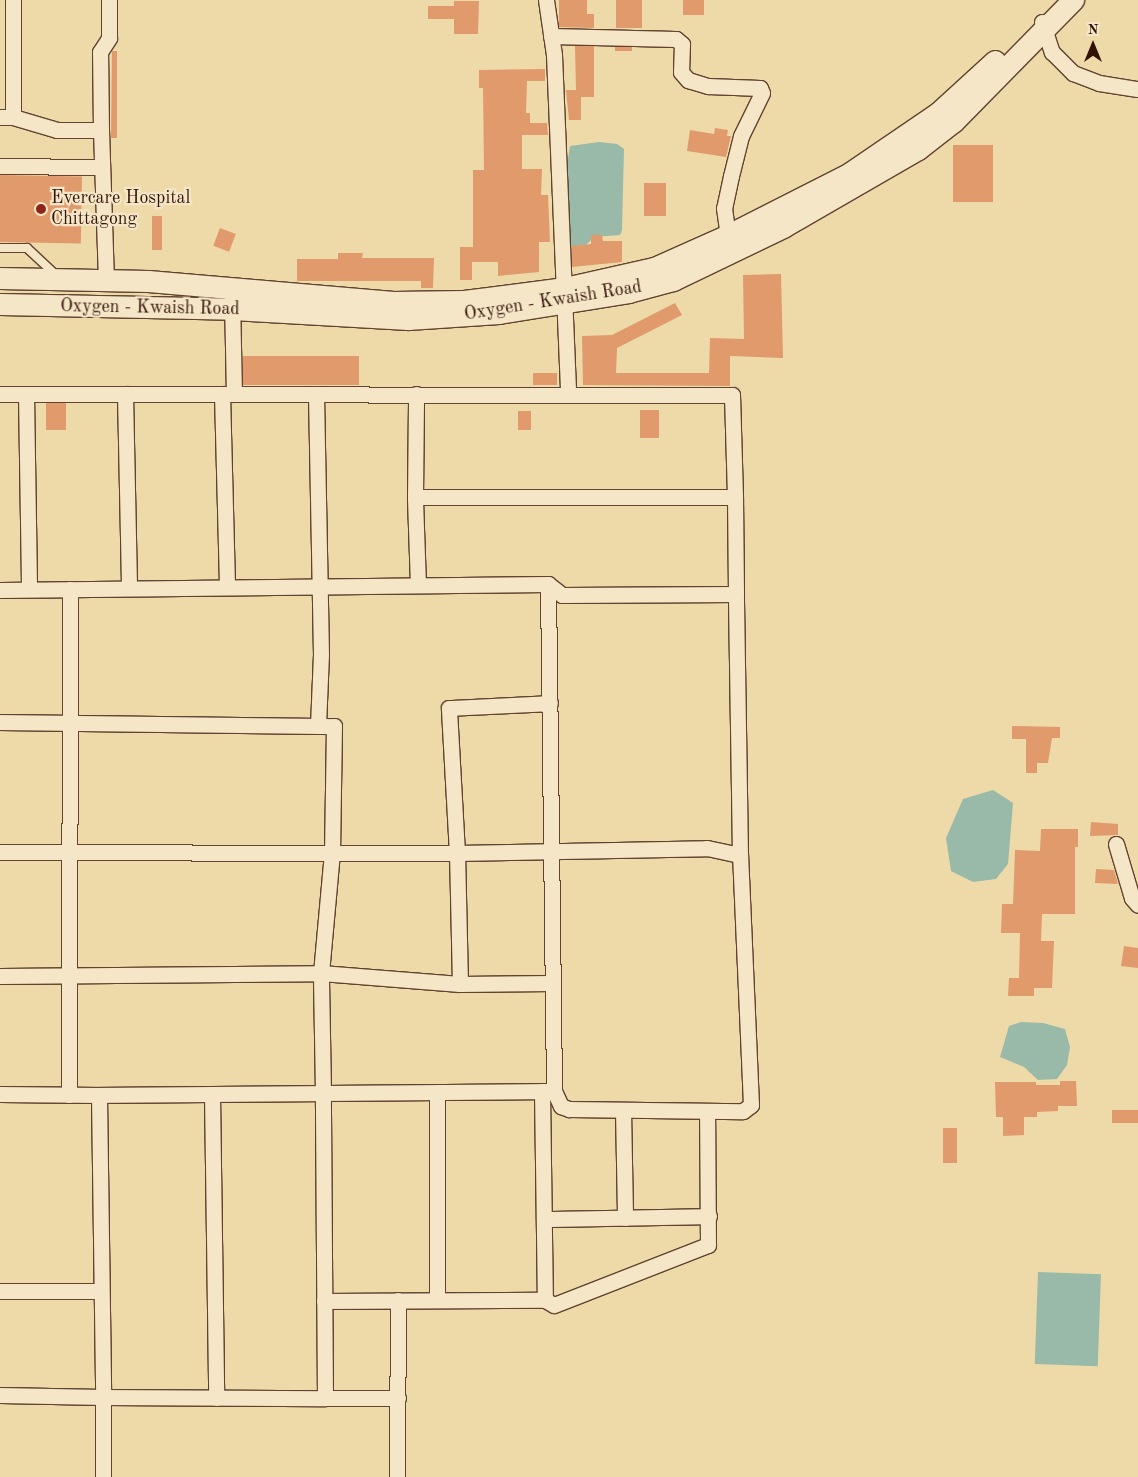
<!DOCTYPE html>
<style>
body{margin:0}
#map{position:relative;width:1138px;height:1477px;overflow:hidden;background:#eed9a9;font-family:"Old Standard TT",serif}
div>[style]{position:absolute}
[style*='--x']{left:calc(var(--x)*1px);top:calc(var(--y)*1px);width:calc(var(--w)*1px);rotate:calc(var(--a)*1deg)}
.water>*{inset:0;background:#99baa8;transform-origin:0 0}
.building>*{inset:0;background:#e19a6c;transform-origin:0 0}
.roads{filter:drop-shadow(1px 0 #61432f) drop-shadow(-1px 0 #61432f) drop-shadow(0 1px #61432f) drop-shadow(0 -1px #61432f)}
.lane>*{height:8px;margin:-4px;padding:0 4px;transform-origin:4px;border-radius:4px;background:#f4e6c7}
.street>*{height:15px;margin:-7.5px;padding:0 7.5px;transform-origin:7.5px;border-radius:7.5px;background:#f4e6c7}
.secondary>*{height:21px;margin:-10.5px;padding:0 10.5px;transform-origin:10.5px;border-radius:10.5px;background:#f4e6c7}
.dots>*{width:14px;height:14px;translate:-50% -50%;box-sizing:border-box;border:2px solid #f4e6c7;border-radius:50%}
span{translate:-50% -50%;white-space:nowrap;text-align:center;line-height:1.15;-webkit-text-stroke:4.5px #f4e6c7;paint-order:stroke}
.poi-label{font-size:18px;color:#321106}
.left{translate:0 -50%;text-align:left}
.street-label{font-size:18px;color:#321106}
.north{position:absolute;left:1068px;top:20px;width:50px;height:50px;-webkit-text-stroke:4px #f4e6c7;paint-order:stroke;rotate:0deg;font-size:14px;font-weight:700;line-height:20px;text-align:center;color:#321106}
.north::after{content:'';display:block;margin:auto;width:18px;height:22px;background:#321106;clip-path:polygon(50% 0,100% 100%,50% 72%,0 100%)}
</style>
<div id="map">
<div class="water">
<i style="clip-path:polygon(599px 142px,617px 144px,624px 149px,622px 230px,620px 235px,594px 237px,581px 250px,568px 247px,564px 186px,570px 146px)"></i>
<i style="clip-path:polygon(993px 790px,1013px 803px,1008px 864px,996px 879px,973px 882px,951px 871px,946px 838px,963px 799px)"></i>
<i style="clip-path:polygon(1021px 1022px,1043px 1023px,1065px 1029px,1070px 1047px,1067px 1065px,1057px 1079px,1038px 1080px,1024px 1067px,1000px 1057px,1009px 1026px)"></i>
<i style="left:1038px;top:1272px;width:63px;height:92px;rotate:2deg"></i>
</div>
<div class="building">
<i style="clip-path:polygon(559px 0,587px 0,587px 14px,594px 14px,594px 28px,559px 27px)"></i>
<i style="left:616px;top:0;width:26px;height:28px"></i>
<i style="left:683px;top:0;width:21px;height:15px"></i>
<i style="clip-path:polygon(454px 1px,479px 1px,478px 34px,454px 34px,454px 19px,428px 19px,428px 6px,454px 6px)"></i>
<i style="clip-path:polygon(575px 46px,594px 46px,594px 97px,581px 97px,581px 120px,569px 120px,566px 90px,576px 90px)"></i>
<i style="left:615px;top:47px;width:17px;height:4px"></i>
<i style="clip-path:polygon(112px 51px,117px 51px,117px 138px,111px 138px)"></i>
<i style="clip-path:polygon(545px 69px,545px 81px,527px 81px,526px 113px,530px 113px,530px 123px,547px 123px,548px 135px,522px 135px,522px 169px,542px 169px,541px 195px,548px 195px,550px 242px,539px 242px,539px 272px,498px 276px,498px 262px,472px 262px,472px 280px,460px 280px,460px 247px,473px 247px,473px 170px,484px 170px,483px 88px,479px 88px,479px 70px)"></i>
<i style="clip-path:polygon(715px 128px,728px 130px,727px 136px,731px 136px,726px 157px,687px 151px,690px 130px,714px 134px)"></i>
<i style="left:953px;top:145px;width:40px;height:57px"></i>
<i style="left:0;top:175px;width:82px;height:67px;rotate:1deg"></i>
<i style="left:644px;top:183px;width:22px;height:33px"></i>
<i style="left:152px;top:216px;width:10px;height:34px"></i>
<i style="left:220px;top:228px;width:17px;height:19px;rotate:21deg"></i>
<i style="clip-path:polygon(591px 235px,602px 235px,603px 241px,622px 241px,622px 262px,572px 267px,571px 246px,591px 244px)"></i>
<i style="clip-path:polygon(338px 253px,363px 253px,362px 258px,434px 258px,433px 288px,421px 288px,421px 281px,297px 281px,297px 259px,338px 259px)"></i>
<i style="clip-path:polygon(781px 274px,783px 358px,730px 356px,730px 386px,583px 385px,582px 336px,612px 335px,675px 303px,682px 315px,617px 348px,616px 373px,709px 373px,710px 338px,744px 339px,743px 275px)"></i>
<i style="left:243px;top:356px;width:116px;height:29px"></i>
<i style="left:557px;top:373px;width:12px;height:24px;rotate:90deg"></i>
<i style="left:46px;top:403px;width:20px;height:27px"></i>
<i style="left:640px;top:410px;width:19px;height:28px"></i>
<i style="left:518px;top:411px;width:13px;height:19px"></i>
<i style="clip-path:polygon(1012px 726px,1060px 727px,1060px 738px,1052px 738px,1048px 763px,1037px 763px,1037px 773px,1026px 773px,1026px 739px,1012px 739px)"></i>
<i style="clip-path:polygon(1091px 822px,1118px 824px,1118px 835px,1090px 836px)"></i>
<i style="clip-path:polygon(1041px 829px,1078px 829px,1078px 847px,1075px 847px,1075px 914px,1042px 914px,1041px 941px,1054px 941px,1052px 988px,1034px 988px,1034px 996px,1008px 996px,1009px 978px,1019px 978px,1020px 933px,1001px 933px,1002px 904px,1013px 904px,1015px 850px,1040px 851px)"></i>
<i style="clip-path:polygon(1096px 869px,1114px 870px,1118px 884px,1095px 883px)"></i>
<i style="clip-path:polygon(1124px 946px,1138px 948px,1138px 968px,1121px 966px)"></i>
<i style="clip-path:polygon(1060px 1081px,1076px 1081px,1077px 1106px,1058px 1106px,1058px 1111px,1037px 1112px,1037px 1117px,1024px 1117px,1024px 1135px,1003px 1136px,1003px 1117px,996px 1117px,995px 1082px,1036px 1082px,1036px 1085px,1060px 1085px)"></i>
<i style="left:1138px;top:1110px;width:13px;height:26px;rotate:90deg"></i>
<i style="left:943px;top:1128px;width:14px;height:35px"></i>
</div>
<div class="roads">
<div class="lane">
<i style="--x:0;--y:248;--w:27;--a:0"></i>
<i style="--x:27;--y:248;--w:38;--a:43"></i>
</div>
<div class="street">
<i style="--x:546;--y:0;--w:56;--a:81.7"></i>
<i style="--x:554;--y:55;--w:340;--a:87.6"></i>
<i style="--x:1042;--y:22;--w:32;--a:72"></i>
<i style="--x:1052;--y:52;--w:30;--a:45"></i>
<i style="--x:1073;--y:73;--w:28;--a:21"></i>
<i style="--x:1099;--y:83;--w:39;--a:9"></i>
<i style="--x:551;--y:36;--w:125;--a:1.4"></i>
<i style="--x:676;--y:39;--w:8;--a:40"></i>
<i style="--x:682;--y:44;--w:28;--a:92"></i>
<i style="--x:681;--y:72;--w:11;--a:49"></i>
<i style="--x:688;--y:80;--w:21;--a:17"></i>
<i style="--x:708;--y:86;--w:52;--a:2.2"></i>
<i style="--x:760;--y:88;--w:5;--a:68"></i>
<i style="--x:762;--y:93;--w:48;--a:116"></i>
<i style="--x:741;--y:136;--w:41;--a:104"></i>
<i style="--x:731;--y:176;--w:33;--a:102"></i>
<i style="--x:724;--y:208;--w:27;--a:82"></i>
<i style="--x:0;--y:117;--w:13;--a:0"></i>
<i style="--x:13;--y:117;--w:117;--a:-90"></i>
<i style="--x:13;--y:117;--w:46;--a:16.5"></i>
<i style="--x:57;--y:130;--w:44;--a:0"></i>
<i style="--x:101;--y:130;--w:78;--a:-90.7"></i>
<i style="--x:100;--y:52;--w:17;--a:-57"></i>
<i style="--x:109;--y:38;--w:38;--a:-90"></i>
<i style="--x:101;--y:130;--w:149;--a:88.1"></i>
<i style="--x:0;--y:166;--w:98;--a:0.6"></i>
<i style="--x:232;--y:299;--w:95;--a:88.8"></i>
<i style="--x:0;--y:394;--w:732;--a:0.08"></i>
<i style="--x:732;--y:395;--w:102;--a:88.3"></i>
<i style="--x:26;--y:394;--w:195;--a:89.1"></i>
<i style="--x:125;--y:394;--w:194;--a:88.8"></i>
<i style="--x:222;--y:394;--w:193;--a:88.5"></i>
<i style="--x:316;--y:394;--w:260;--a:88.9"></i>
<i style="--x:321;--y:654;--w:72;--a:92.4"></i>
<i style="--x:415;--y:497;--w:103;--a:-89.4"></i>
<i style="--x:418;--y:585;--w:88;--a:-92"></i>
<i style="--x:415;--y:497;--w:320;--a:0"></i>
<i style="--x:735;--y:497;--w:97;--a:89.4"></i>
<i style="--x:736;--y:594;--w:174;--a:179.7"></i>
<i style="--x:562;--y:595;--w:18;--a:-142"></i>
<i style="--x:0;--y:590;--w:548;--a:-0.63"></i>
<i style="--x:548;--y:584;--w:507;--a:89.32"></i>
<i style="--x:554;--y:1091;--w:231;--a:179.5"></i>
<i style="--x:323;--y:1093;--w:120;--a:-91"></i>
<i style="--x:321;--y:973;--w:121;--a:-84.8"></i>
<i style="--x:332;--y:853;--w:332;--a:-179.8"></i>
<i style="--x:0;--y:722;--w:334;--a:0.7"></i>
<i style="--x:334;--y:726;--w:127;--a:90.9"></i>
<i style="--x:332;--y:853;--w:125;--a:0"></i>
<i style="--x:457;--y:853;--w:145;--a:-93.2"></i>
<i style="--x:449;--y:708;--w:101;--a:-2.8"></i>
<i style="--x:1116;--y:844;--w:56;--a:73.5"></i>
<i style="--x:1132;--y:898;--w:9;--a:49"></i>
<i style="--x:0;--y:976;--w:321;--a:-0.5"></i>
<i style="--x:321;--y:973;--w:139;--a:4.5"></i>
<i style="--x:460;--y:984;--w:93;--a:-0.6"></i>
<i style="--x:460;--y:984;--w:131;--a:-91.3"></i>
<i style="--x:457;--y:853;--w:250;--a:-1.1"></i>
<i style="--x:707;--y:848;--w:34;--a:12"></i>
<i style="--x:542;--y:1091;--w:209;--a:89.2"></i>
<i style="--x:545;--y:1300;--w:10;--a:29"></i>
<i style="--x:554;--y:1305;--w:165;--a:-21.3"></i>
<i style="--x:708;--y:1245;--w:134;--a:-90.4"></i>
<i style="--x:554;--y:1091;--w:17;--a:65"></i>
<i style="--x:561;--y:1106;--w:9;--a:21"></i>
<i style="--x:569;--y:1109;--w:174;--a:0.7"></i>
<i style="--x:743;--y:1111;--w:10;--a:-37"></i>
<i style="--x:751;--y:1105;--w:250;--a:-92.5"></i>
<i style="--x:740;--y:855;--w:261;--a:-90.9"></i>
<i style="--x:437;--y:1092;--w:207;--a:90"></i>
<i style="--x:0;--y:1094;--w:99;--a:0.6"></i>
<i style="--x:212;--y:1094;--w:304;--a:89.2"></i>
<i style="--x:69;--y:1095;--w:506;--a:-89.89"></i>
<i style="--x:623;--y:1110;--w:108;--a:88.9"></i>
<i style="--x:544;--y:1219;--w:165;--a:-1"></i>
<i style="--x:0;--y:1291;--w:101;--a:0"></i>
<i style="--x:324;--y:1301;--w:221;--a:-0.3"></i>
<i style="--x:0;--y:1395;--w:103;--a:1.1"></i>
<i style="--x:103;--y:1397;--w:222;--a:0.3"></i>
<i style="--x:325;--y:1398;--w:305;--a:-90.4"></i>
<i style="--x:323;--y:1093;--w:224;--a:179.5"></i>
<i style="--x:99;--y:1095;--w:302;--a:89.2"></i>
<i style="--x:103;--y:1397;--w:80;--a:90"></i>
<i style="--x:325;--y:1398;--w:73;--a:0"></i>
<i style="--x:397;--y:1477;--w:177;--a:-89.7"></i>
</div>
<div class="secondary">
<i style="--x:0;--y:278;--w:148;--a:1.2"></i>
<i style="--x:148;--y:281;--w:246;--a:4.9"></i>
<i style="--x:393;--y:302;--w:71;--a:-0.8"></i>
<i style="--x:464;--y:301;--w:102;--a:-7.3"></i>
<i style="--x:565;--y:288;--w:91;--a:-12.7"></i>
<i style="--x:654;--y:268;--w:81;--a:-24"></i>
<i style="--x:728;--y:235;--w:137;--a:-26.9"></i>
<i style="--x:850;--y:173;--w:107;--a:-34.3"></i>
<i style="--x:938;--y:113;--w:77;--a:-42.4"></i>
<i style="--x:0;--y:304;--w:232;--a:1.2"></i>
<i style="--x:232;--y:309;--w:176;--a:3.3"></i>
<i style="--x:408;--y:319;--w:91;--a:-3.8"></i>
<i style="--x:499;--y:313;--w:131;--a:-9.2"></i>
<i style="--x:628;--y:292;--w:47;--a:-14.9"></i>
<i style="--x:673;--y:280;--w:122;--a:-25.7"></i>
<i style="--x:783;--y:227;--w:156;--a:-30"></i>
<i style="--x:918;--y:149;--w:46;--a:-37.9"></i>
<i style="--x:954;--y:121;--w:170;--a:-45.5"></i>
</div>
</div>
<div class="dots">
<i style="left:41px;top:209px;background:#8f2418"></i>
</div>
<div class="poi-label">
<span class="left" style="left:51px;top:209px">Evercare Hospital<br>Chittagong</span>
</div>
<div class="street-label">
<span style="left:553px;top:301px;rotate:-9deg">Oxygen - Kwaish Road</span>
<span style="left:150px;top:308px;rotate:1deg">Oxygen - Kwaish Road</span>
</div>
<div class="north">N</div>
</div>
